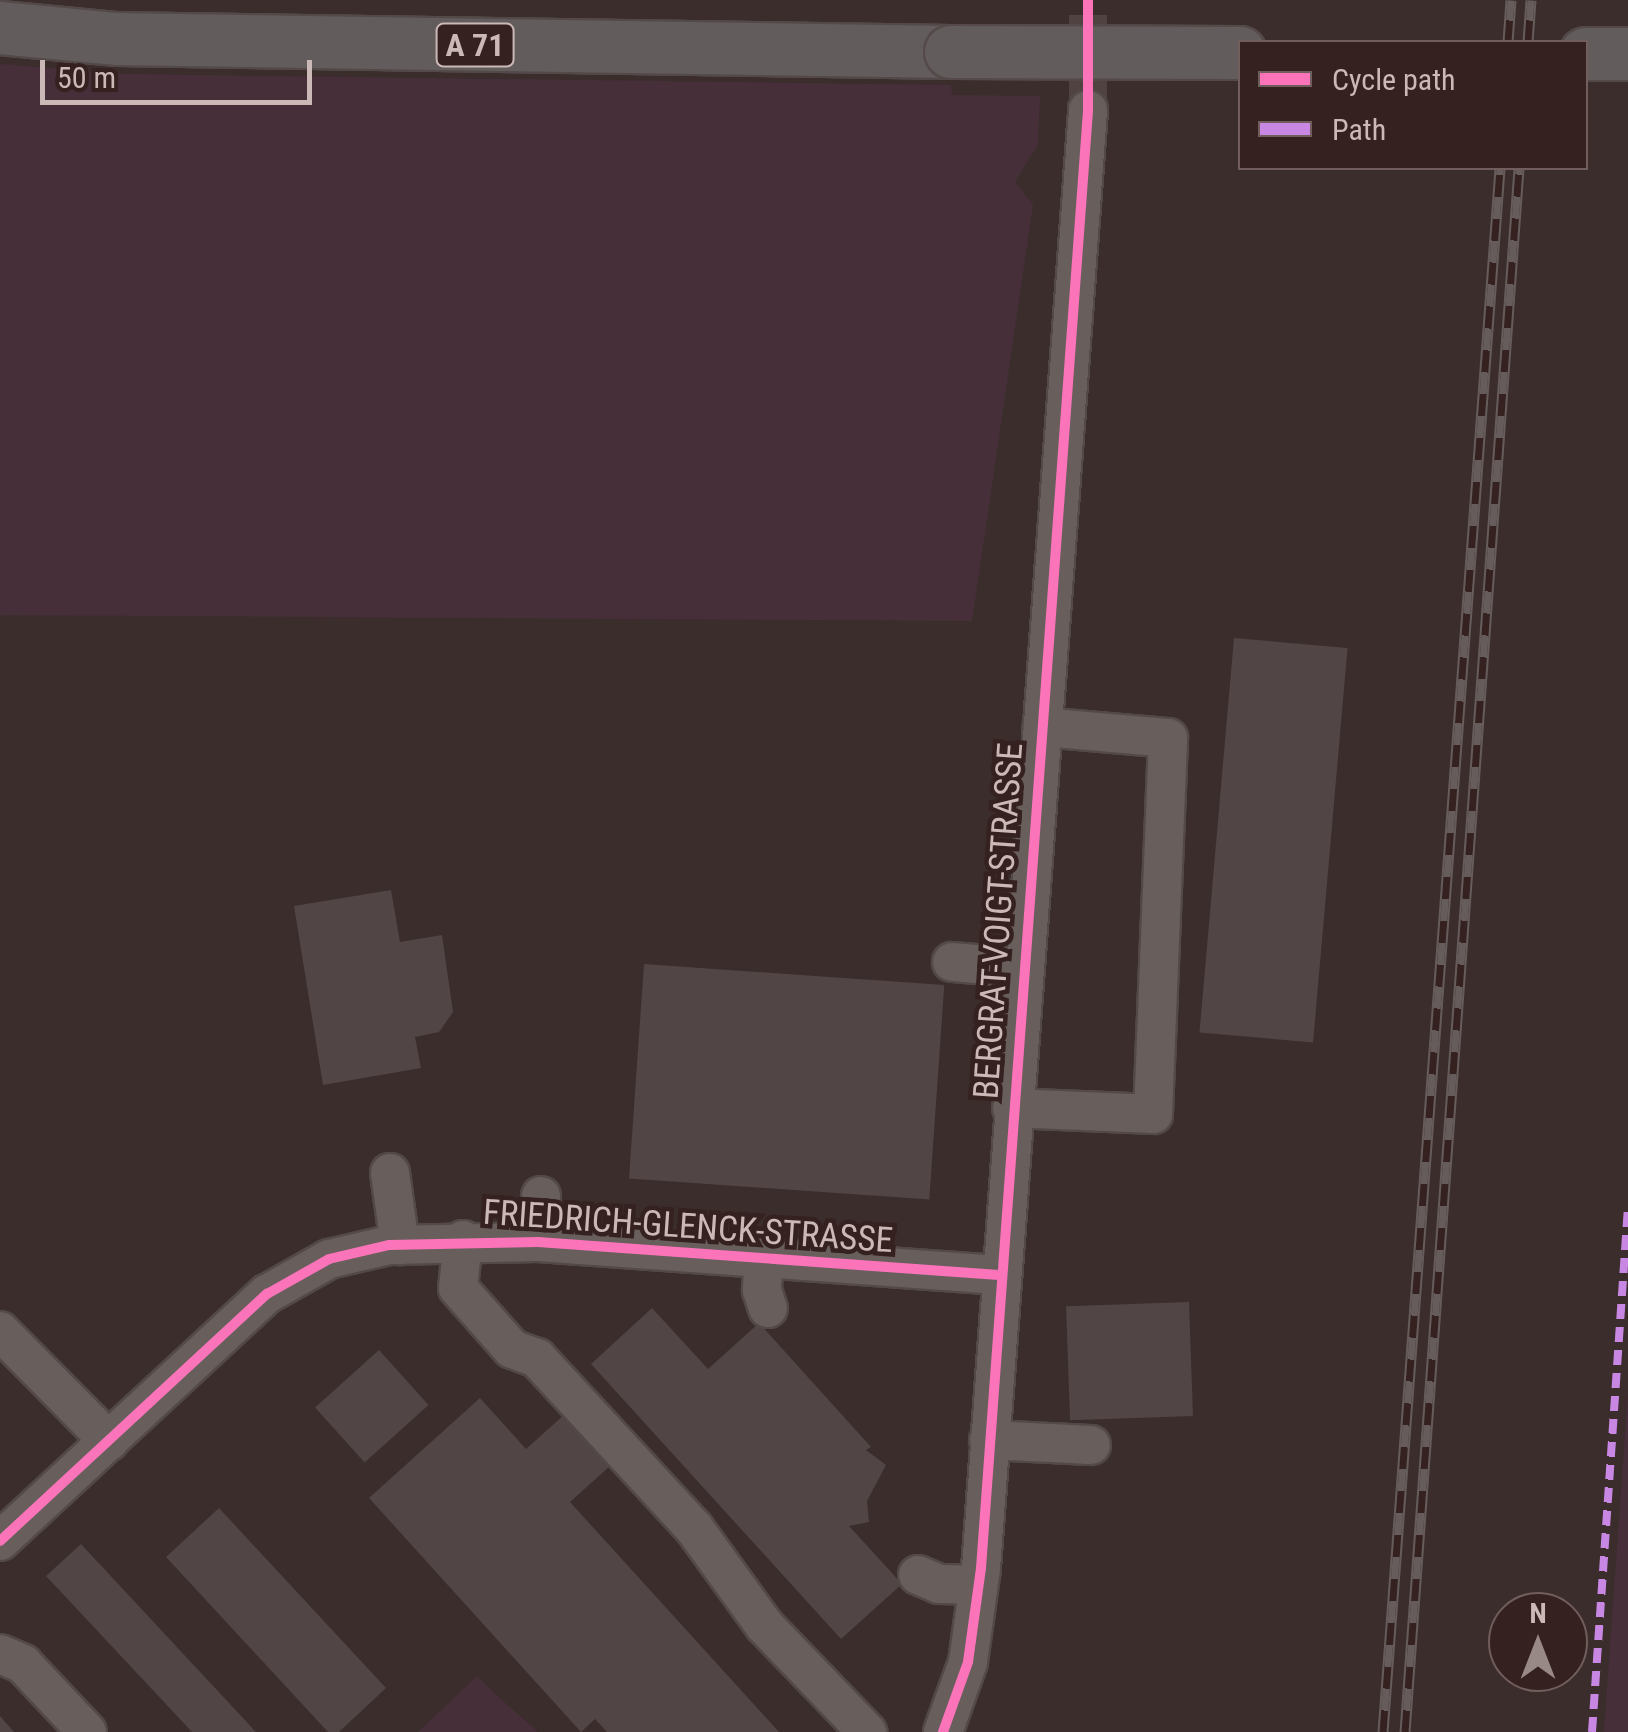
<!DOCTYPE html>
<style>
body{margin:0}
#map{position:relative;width:1628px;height:1732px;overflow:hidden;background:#3a2d2c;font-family:"Roboto Condensed",sans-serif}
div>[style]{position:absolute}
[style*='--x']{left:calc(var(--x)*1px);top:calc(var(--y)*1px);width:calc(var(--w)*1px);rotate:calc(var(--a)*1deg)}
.green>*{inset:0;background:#472f3a}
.building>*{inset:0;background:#514645;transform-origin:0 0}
.minor-tunnel>*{height:38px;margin-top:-19px;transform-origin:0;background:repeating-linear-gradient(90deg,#504241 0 38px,transparent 0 57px)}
.roads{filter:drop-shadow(2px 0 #534948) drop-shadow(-2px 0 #534948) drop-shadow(0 2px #534948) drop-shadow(0 -2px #534948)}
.minor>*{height:38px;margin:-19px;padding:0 19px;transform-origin:19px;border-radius:19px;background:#685e5c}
.highway>*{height:52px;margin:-26px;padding:0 26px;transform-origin:26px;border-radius:26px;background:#625c5c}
.rail>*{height:11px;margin-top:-5.5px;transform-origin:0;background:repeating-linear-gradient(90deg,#35211f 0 22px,#665c5b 0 44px);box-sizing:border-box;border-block:2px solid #665c5b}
.bridges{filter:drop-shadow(2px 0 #554a49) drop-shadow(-2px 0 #554a49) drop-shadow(0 2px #554a49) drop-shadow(0 -2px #554a49)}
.highway-bridge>*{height:52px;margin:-26px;padding:0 26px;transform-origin:26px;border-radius:26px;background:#625c5c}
.quiet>*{height:8px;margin-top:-4px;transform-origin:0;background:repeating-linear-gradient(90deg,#c787e3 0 15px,transparent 0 23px)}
.cycleway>*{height:10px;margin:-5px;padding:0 5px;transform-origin:5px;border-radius:5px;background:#fb73b8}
span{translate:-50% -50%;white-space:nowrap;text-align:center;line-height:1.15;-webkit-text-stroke:9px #35211f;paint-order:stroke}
.shield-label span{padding:2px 8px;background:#35211f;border:2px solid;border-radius:8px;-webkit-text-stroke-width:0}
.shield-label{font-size:32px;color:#cbb9b7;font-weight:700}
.street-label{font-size:35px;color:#cbb9b7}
.legend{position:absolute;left:1238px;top:40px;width:350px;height:130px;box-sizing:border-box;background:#35211f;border:2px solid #715e5c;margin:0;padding:12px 18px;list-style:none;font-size:30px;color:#cbb9b7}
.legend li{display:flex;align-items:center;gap:20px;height:50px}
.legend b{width:50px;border:2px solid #715e5c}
.north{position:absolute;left:1488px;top:1592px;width:100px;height:100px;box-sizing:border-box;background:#35211f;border:2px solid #715e5c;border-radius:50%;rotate:0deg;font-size:28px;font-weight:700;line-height:40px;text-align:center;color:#cbb9b7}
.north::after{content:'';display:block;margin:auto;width:35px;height:45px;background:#988886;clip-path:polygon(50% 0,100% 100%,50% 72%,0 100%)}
.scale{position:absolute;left:40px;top:60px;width:272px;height:45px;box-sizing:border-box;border:5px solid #cbb9b7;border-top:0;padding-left:12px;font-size:30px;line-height:35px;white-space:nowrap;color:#cbb9b7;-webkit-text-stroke:8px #35211f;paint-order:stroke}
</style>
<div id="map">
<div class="green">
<i style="clip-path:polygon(0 64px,123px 74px,951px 85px,952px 95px,1040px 96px,1038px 144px,1015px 182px,1033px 205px,972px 621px,0 615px)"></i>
<i style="clip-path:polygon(1628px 1392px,1628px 1732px,1604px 1732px)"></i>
<i style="clip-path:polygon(477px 1676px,493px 1692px,538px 1732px,418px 1732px)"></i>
</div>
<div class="building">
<i style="left:1234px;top:638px;width:114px;height:396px;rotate:5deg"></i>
<i style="clip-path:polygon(391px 890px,400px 942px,442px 935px,453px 1012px,439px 1032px,415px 1037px,421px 1068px,323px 1085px,294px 906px)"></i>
<i style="left:644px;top:964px;width:301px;height:215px;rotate:4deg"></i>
<i style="left:1189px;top:1302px;width:114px;height:123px;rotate:88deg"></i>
<i style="clip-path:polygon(652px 1308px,708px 1369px,759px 1323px,871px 1447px,866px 1450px,886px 1465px,867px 1501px,869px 1522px,849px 1526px,902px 1584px,841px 1639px,591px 1364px)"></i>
<i style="left:379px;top:1350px;width:74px;height:86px;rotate:48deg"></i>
<i style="clip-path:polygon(480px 1398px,526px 1449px,574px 1406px,620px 1457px,570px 1502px,779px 1732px,607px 1732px,595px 1719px,581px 1732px,369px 1498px)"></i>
<i style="clip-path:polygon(219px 1508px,386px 1688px,339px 1732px,328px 1732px,166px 1557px)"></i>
<i style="clip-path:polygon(81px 1544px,256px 1732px,192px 1732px,46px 1576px)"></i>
<i style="clip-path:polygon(0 1716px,14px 1732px,0 1732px)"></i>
</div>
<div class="minor-tunnel">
<i style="--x:1088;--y:110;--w:110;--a:-90"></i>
</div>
<div class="roads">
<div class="minor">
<i style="--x:952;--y:962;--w:71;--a:4.8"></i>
<i style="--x:1012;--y:1108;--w:141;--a:2.4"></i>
<i style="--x:1153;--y:1114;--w:376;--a:-87.7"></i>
<i style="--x:1168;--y:738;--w:126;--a:-175"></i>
<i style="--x:390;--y:1173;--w:73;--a:82.1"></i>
<i style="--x:463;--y:1240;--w:48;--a:95.9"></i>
<i style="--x:458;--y:1288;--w:81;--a:48.5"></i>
<i style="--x:512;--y:1349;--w:27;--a:20"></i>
<i style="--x:537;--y:1358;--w:231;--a:47.3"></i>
<i style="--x:694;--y:1528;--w:120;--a:54.2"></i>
<i style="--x:764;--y:1625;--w:149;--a:46.1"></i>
<i style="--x:538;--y:1242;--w:46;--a:-86.3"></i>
<i style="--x:764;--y:1258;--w:32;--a:94"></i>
<i style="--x:762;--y:1290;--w:19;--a:72"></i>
<i style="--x:0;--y:1331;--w:155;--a:45.3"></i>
<i style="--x:989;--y:1440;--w:102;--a:2.8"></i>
<i style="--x:0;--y:1541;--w:364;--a:-42.8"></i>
<i style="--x:267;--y:1294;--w:71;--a:-29.4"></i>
<i style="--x:329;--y:1259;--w:62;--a:-13.1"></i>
<i style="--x:389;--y:1245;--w:149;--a:-1.2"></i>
<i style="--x:538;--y:1242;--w:462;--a:4.1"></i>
<i style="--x:918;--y:1575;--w:23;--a:23"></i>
<i style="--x:939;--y:1584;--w:39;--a:1"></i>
<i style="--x:0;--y:1654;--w:25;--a:23"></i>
<i style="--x:23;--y:1664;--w:93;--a:46.7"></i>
<i style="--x:943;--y:1732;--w:74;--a:-70.3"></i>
<i style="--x:968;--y:1662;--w:95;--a:-82.1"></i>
<i style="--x:981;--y:1568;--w:1462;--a:-85.8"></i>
</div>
<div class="highway">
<i style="--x:0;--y:28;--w:118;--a:5.4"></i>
<i style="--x:117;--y:39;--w:834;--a:0.89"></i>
<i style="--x:1586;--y:54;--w:42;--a:0"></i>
</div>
</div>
<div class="rail">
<i style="--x:1508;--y:42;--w:42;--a:-85.9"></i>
<i style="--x:1528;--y:42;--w:42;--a:-85.9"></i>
<i style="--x:1383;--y:1732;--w:1568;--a:-85.72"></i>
<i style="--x:1405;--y:1732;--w:1568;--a:-85.83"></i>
</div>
<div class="bridges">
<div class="highway-bridge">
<i style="--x:951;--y:52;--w:289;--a:0.2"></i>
</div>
</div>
<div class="quiet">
<i style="--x:1592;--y:1732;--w:527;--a:-86.08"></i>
</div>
<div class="cycleway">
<i style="--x:0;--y:1541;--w:364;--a:-42.8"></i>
<i style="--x:267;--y:1294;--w:71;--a:-29.4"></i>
<i style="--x:329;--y:1259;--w:62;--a:-13.1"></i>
<i style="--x:389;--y:1245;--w:149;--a:-1.2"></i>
<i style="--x:538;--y:1242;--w:462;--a:4.1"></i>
<i style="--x:943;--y:1732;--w:74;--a:-70.3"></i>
<i style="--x:968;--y:1662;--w:95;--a:-82.1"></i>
<i style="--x:981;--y:1568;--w:1462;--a:-85.8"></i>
<i style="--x:1088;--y:110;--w:110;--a:-90"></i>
</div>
<div class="shield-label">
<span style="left:475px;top:45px">A 71</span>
</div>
<div class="street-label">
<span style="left:999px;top:921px;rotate:-86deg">BERGRAT-VOIGT-STRASSE</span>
<span style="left:688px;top:1227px;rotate:4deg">FRIEDRICH-GLENCK-STRASSE</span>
</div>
<ul class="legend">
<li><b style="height:12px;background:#fb73b8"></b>Cycle path</li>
<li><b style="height:12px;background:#c787e3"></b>Path</li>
</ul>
<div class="north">N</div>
<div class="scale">50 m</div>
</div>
